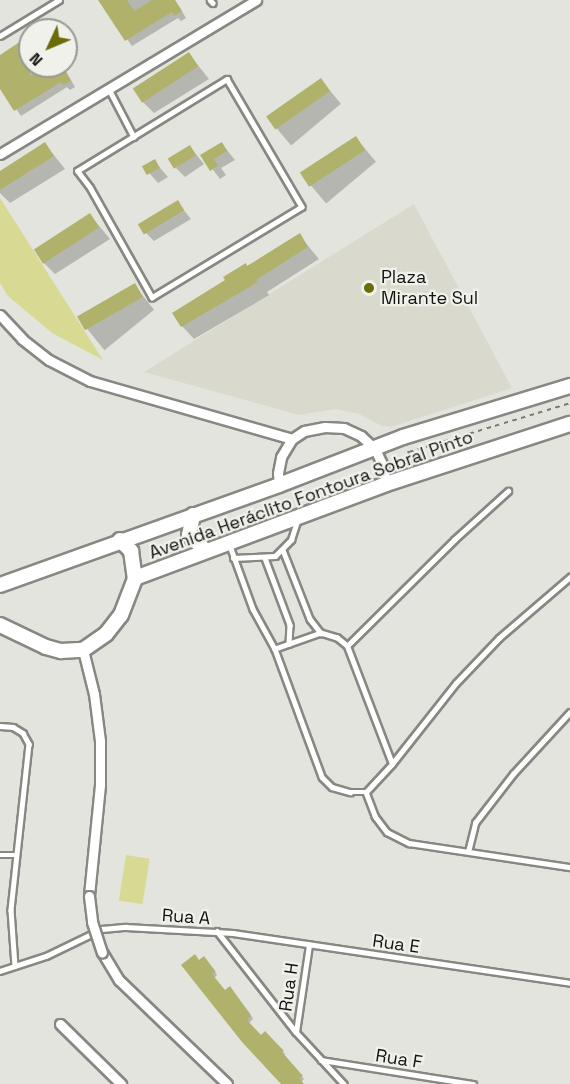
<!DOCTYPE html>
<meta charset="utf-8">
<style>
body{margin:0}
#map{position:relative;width:570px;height:1084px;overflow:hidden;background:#e4e4de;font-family:"Space Grotesk",sans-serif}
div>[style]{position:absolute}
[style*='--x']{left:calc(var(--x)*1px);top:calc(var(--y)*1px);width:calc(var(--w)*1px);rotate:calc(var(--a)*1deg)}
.built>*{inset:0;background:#d9dacd}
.green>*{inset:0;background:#d8da94;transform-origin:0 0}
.shadow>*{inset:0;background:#0003;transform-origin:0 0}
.building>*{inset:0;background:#b0b26c;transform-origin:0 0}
.path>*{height:2px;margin-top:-1px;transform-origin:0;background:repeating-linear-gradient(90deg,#797975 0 4.5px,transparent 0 9px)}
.roads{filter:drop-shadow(2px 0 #878882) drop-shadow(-2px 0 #878882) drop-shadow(0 2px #878882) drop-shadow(0 -2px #878882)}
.lane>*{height:4.5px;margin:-2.25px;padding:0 2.25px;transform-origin:2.25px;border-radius:2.25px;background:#fff}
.street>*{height:9px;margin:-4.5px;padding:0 4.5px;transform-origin:4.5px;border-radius:4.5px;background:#fff}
.secondary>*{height:14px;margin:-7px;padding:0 7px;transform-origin:7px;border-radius:7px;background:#fff}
.bridges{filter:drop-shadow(2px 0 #878882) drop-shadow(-2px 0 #878882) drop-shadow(0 2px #878882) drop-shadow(0 -2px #878882)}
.street-bridge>*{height:9px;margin:-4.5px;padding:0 4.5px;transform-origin:4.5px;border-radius:4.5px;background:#fff}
.dots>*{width:16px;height:16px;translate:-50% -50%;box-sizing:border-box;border:3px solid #f1f1ec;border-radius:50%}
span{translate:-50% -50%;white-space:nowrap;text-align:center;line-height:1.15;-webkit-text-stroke:4.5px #f1f1ec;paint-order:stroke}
.poi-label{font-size:18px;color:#121210}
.left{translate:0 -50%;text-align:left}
.street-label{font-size:18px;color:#121210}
.north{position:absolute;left:18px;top:18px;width:60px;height:60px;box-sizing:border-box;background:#f1f1ec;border:2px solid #989894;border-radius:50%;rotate:226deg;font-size:16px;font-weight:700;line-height:24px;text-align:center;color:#121210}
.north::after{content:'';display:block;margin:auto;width:21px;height:27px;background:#6b6b09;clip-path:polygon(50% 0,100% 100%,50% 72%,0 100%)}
</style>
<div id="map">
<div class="built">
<i style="clip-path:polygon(414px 204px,512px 388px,391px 427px,382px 426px,359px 414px,336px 409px,299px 415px,144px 372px)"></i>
</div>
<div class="green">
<i style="clip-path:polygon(0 198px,103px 360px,52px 333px,8px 296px,0 283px)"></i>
<i style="left:126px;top:855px;width:24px;height:46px;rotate:9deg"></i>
</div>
<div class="shadow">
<i style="clip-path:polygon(100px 0,175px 0,186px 18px,181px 21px,178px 18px,132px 46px)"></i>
<i style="clip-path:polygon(30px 37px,30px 66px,63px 66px,75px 87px,70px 90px,67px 87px,21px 116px,0 85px,0 56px)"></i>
<i style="clip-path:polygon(189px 54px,209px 79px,154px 113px,142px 101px)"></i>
<i style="left:321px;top:80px;width:31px;height:65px;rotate:50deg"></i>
<i style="left:356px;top:138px;width:31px;height:65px;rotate:50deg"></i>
<i style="clip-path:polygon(45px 144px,65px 169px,10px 203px,0 193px,0 173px)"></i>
<i style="clip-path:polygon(222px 144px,235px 160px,221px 168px,226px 175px,220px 179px,202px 155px)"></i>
<i style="clip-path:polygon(190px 147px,204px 164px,185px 177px,176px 168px)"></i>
<i style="clip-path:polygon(154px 161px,168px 177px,158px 183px,144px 167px)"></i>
<i style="clip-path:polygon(177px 202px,191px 219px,154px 241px,145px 232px)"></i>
<i style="clip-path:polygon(90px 215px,110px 239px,55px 274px,43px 262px)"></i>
<i style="clip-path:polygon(299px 235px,319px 259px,267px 292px,269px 295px,194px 339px,182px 326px,174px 314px)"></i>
<i style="left:134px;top:285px;width:32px;height:64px;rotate:51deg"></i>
<i style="clip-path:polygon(207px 961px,217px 975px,214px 978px,225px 992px,232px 990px,249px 1012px,253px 1019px,249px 1023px,261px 1037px,265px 1033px,285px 1054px,284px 1056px,304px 1079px,301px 1082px,302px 1084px,283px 1084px,200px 962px)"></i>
</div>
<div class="building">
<i style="clip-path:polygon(98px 0,127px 0,134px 11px,152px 0,175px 0,182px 11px,174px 16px,172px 12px,125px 41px)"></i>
<i style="clip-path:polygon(30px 35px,30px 76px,46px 66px,62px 66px,71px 81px,63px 85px,61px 82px,14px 111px,0 89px,0 55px)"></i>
<i style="left:189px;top:52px;width:17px;height:67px;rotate:57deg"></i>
<i style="left:321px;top:78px;width:16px;height:67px;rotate:55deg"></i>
<i style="left:356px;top:136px;width:17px;height:67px;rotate:57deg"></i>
<i style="clip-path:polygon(45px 142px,54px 156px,0 190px,0 171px)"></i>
<i style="clip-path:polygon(222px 142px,227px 151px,214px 159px,218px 166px,210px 171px,200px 155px)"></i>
<i style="left:190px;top:145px;width:12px;height:26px;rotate:59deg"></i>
<i style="left:155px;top:159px;width:10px;height:15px;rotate:61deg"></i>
<i style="left:178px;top:200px;width:12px;height:47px;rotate:59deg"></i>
<i style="left:90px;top:213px;width:17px;height:67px;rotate:57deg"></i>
<i style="clip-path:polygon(300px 233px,308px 247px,256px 280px,258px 282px,181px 327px,172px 313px,225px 280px,223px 277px,246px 263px,247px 266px)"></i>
<i style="left:135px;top:283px;width:16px;height:67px;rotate:60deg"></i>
<i style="clip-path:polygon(195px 954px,199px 960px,204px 956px,216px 972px,212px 974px,225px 990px,230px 986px,251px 1016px,247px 1020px,261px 1035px,265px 1031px,284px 1051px,282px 1052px,303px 1076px,299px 1078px,304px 1084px,281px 1084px,242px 1042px,181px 965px)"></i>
</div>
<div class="path">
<i style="--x:408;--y:451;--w:13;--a:72"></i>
<i style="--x:409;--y:452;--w:168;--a:-16.9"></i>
</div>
<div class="roads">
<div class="lane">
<i style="--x:210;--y:0;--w:4;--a:45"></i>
<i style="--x:0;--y:36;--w:69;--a:-31.4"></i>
<i style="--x:227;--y:79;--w:148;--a:59.6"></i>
<i style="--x:302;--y:207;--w:175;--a:148.8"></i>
<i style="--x:152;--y:298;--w:126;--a:-119.4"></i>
<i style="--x:90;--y:188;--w:21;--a:-127"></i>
<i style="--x:77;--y:171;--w:176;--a:-31.5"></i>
<i style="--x:109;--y:89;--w:54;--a:62.5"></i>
<i style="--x:229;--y:543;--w:70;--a:70"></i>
<i style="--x:253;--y:609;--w:46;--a:61.2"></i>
<i style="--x:275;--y:649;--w:136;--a:69.8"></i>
<i style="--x:322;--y:777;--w:14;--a:45"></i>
<i style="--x:332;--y:787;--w:19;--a:16"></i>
<i style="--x:350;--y:792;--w:16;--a:0"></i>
<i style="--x:366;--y:792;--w:38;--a:-47"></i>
<i style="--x:392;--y:764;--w:126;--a:-110.9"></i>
<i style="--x:347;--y:646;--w:13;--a:-141"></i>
<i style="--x:337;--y:638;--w:17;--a:-163"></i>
<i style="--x:321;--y:633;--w:49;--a:160.8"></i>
<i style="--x:283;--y:550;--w:74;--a:68.6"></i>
<i style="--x:310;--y:619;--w:18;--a:52"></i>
<i style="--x:233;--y:558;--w:42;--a:-2.7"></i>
<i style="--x:275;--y:556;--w:23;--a:-45"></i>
<i style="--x:291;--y:540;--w:19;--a:-72"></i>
<i style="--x:265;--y:558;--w:72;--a:69.5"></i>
<i style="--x:290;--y:625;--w:19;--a:93"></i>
<i style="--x:347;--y:646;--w:151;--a:-44.7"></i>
<i style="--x:454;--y:540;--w:73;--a:-42.2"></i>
<i style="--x:0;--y:726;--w:13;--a:4"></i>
<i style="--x:13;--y:727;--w:12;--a:31"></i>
<i style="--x:23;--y:733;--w:13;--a:61"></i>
<i style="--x:29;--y:744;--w:167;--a:96.2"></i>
<i style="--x:11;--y:910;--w:56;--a:85.9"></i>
<i style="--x:392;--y:764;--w:103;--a:-51.7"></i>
<i style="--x:456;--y:683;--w:62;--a:-46.3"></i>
<i style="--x:499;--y:638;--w:94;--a:-40.7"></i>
<i style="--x:366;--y:792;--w:26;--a:69"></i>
<i style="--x:375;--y:816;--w:20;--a:53"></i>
<i style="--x:387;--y:832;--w:25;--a:27"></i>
<i style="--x:409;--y:843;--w:163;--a:8.5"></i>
<i style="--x:468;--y:852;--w:30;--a:-76"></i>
<i style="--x:475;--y:823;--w:62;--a:-52.2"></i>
<i style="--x:513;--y:774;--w:84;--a:-47.4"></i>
<i style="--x:0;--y:855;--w:16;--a:0"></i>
<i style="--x:217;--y:931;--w:128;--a:52"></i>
<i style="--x:296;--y:1032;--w:71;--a:47.3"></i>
<i style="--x:0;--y:971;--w:48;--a:-18.1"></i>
<i style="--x:46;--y:956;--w:62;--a:-25.7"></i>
<i style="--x:102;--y:929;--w:24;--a:-5"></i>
<i style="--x:126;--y:927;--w:107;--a:3.2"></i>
<i style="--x:233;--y:933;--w:341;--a:8.4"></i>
<i style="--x:296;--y:1032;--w:88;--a:-81.5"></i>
<i style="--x:321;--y:1060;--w:154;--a:9"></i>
</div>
<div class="street">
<i style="--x:0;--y:154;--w:299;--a:-31"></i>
<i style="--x:0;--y:315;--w:33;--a:47"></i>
<i style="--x:22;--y:339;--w:34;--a:38"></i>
<i style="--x:49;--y:360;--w:46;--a:27.1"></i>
<i style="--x:90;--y:381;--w:210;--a:16"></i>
<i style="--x:279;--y:485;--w:12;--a:-95"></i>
<i style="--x:278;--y:473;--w:16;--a:-79"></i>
<i style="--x:281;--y:457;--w:21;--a:-59"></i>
<i style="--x:292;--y:439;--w:14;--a:-34"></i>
<i style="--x:304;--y:431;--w:21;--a:-11"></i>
<i style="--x:325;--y:427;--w:19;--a:3"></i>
<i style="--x:344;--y:428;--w:19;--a:25"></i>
<i style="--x:361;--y:436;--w:19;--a:43"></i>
<i style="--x:375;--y:449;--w:19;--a:65"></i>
<i style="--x:383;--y:466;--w:18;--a:81"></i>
<i style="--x:83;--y:650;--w:45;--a:76"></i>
<i style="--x:94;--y:694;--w:47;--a:82.7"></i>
<i style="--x:100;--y:741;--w:44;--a:90"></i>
<i style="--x:100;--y:785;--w:112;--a:95.7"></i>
<i style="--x:102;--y:952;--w:33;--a:59"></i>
<i style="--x:119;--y:980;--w:150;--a:43.9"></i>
<i style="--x:60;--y:1024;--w:86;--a:44.5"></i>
</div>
<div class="secondary">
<i style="--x:193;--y:515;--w:20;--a:101"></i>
<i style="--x:189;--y:535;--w:23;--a:43"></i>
<i style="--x:120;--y:540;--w:16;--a:45"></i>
<i style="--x:131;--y:551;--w:27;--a:82"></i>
<i style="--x:0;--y:585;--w:296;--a:-19.7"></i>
<i style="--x:279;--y:485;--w:133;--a:-21.2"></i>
<i style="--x:403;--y:437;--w:175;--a:-17"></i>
<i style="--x:0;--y:625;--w:51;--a:25.6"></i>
<i style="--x:46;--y:647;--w:16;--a:15"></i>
<i style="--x:61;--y:651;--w:22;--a:-3"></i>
<i style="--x:83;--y:650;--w:28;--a:-35"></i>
<i style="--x:106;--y:634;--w:24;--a:-52"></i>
<i style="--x:121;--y:615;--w:40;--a:-69"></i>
<i style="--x:135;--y:578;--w:268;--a:-20.5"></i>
<i style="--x:386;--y:484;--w:194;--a:-18.1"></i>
</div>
</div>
<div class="bridges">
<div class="street-bridge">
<i style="--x:89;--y:896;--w:26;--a:83"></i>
<i style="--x:92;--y:922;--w:32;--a:72"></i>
</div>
</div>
<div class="dots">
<i style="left:369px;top:288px;background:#6b6b09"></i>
</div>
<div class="poi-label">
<span class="left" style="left:381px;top:288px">Plaza<br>Mirante Sul</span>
</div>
<div class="street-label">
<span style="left:311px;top:495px;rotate:-20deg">Avenida Heráclito Fontoura Sobral Pinto</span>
<span style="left:186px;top:917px;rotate:4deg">Rua A</span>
<span style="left:396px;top:944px;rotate:8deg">Rua E</span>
<span style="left:289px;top:987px;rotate:-82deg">Rua H</span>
<span style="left:399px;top:1059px;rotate:9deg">Rua F</span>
</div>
<div class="north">N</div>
</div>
